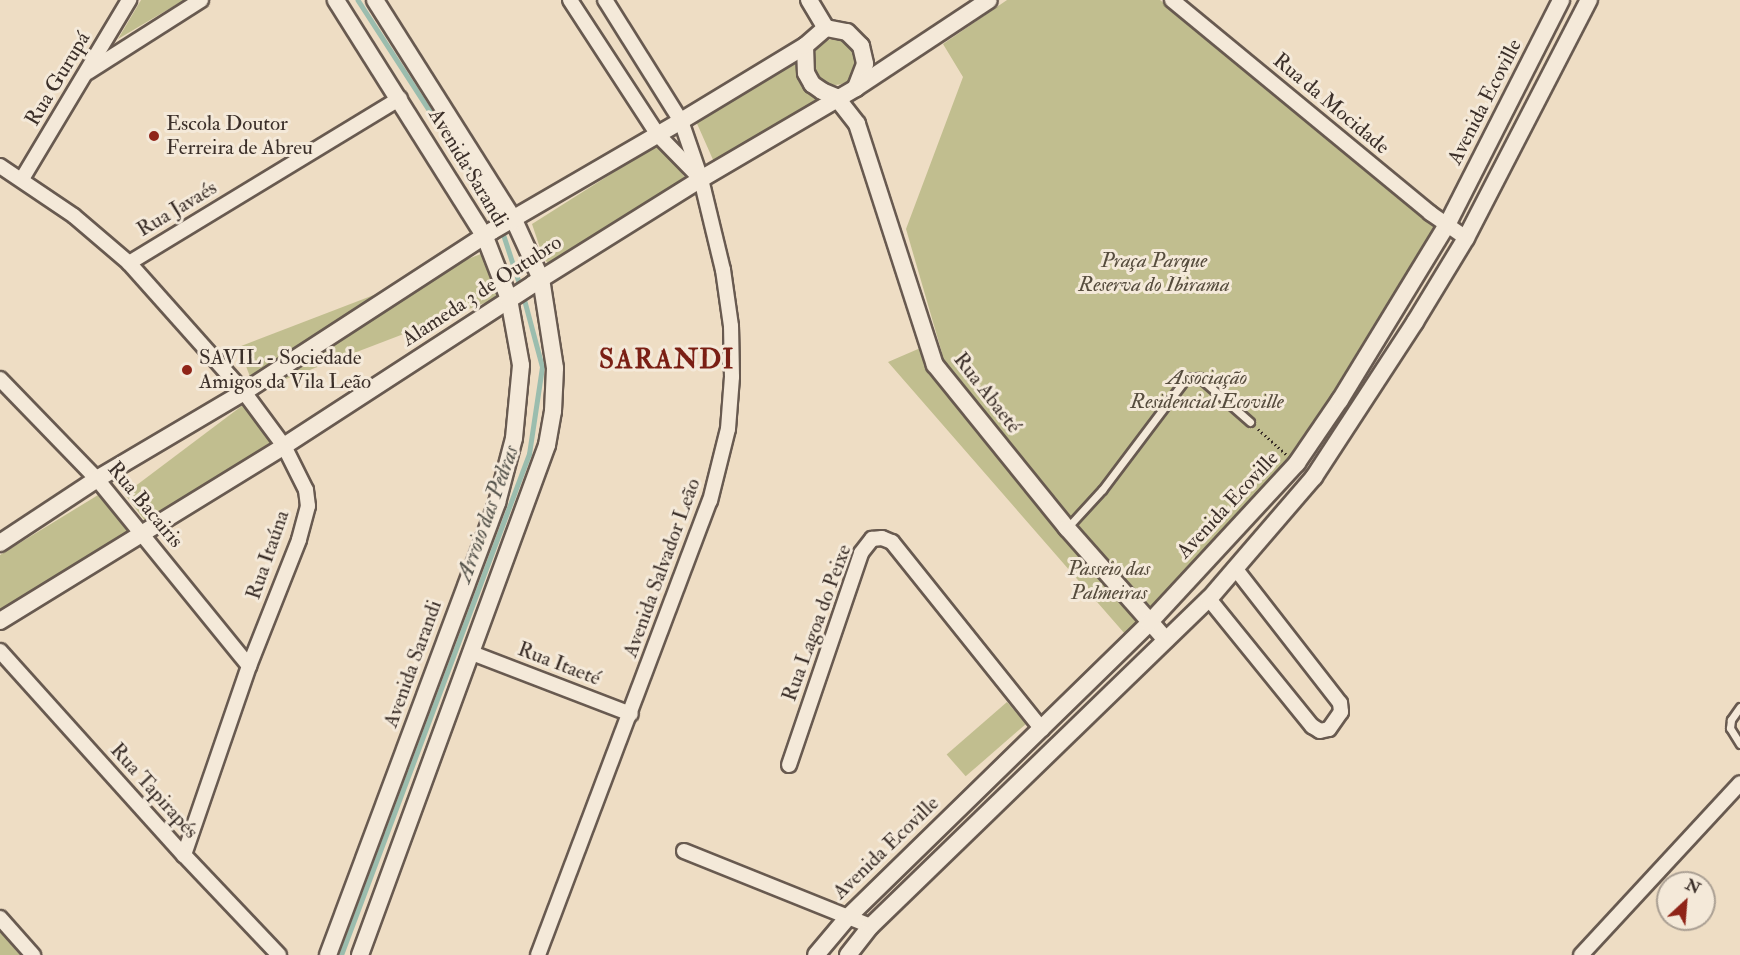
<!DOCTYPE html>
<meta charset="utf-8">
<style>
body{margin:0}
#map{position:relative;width:1740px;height:955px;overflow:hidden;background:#eeddc4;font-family:"IM FELL Double Pica",serif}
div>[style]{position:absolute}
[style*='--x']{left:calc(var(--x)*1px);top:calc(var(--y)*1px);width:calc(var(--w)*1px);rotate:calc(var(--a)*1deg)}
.green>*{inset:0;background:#c1be8f;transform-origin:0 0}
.round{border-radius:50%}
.stream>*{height:4.5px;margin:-2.25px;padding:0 2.25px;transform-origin:2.25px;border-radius:2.25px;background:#9bbdae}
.path>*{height:3px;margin-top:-1.5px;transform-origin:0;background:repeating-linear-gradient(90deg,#3b2f29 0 1.5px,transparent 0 4.5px)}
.roads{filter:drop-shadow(2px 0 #685a50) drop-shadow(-2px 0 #685a50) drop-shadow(0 2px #685a50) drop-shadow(0 -2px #685a50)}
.service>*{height:7px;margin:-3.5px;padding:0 3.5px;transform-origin:3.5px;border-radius:3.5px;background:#f4e9d9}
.minor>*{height:14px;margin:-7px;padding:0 7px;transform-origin:7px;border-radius:7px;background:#f4e9d9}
.tertiary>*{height:16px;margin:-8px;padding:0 8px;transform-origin:8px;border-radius:8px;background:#f4e9d9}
.dots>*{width:16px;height:16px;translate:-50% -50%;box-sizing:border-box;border:3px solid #f4e9d9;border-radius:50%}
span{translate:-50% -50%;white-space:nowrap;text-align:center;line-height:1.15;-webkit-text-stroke:6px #f4e9d9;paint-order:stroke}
.street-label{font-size:21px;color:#3b2f29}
.poi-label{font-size:21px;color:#3b2f29}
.left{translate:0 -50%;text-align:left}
.park-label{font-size:21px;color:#564c3d;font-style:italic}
.water-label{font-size:22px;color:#53524a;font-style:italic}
.district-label{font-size:27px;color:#7a1f14;font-weight:700;letter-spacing:1.5px}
.north{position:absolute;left:1656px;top:871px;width:60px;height:60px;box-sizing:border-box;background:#f4e9d9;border:2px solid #aa9f93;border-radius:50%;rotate:26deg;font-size:16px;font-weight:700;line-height:24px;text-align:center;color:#3b2f29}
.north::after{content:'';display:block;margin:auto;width:21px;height:27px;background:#8f2418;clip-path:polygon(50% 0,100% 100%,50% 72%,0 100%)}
</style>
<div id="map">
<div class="green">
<i style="clip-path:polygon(141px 0,184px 0,118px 39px)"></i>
<i style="clip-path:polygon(1007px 0,1160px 0,1437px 226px,1292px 459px,1159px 603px,1125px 634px,888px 362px,932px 343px,942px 353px,906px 229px,963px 77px,943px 44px)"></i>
<i class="round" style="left:812px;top:39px;width:46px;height:46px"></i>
<i style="clip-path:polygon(795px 57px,800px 73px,823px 99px,714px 162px,695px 119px)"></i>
<i style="clip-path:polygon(660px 143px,686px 179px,552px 265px,544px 260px,532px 224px)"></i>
<i style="left:486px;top:252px;width:47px;height:265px;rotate:69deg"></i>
<i style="left:247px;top:402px;width:46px;height:153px;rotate:53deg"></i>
<i style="clip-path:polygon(103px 492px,129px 530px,0 614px,0 555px)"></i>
<i style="left:1007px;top:702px;width:29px;height:80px;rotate:49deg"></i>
<i style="clip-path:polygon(0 932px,20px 955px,0 955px)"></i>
</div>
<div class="stream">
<i style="--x:358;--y:0;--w:250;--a:57.1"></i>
<i style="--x:494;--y:210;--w:14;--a:69"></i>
<i style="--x:502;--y:230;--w:61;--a:71.9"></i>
<i style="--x:341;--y:955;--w:535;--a:-69.43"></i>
<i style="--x:529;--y:454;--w:88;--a:-81.5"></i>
<i style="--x:542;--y:367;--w:73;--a:-105"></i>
</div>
<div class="path">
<i style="--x:1258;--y:429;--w:38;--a:42"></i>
</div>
<div class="roads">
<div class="service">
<i style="--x:1067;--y:528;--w:52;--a:-47.4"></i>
<i style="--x:1102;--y:490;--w:141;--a:-53"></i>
<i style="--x:1187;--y:377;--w:12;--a:0"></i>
<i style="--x:1199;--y:377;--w:68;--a:41.4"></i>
<i style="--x:1740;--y:707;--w:16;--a:125"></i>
<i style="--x:1731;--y:720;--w:8;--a:97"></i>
<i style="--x:1730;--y:728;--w:19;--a:58"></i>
</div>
<div class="minor">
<i style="--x:570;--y:0;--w:161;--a:56.9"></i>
<i style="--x:658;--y:135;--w:56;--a:45.7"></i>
<i style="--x:1172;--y:0;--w:335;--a:39.5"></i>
<i style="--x:1430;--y:213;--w:44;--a:34.8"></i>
<i style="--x:88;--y:72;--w:134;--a:-32.5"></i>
<i style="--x:0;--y:166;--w:89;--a:34"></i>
<i style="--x:74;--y:216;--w:72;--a:40.5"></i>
<i style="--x:129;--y:263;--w:173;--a:48.3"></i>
<i style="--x:244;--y:392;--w:67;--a:53.5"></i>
<i style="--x:284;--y:446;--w:49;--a:63.4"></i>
<i style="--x:306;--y:490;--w:16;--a:83"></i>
<i style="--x:308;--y:506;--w:35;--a:105"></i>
<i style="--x:299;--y:540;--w:136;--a:111.6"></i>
<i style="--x:249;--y:666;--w:200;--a:109"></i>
<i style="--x:22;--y:179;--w:209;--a:-59.1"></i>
<i style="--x:129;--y:263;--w:317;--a:-31.3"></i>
<i style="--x:0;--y:379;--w:139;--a:45.9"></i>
<i style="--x:97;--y:479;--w:241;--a:50.9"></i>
<i style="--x:1209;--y:599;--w:164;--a:51"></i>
<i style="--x:1312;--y:726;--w:9;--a:32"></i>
<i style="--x:1320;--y:731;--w:9;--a:-13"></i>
<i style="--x:1329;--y:729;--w:21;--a:-55"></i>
<i style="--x:1341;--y:712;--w:9;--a:-96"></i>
<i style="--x:1340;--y:703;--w:171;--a:-127.9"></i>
<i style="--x:0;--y:651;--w:275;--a:48"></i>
<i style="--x:184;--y:855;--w:138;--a:46.5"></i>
<i style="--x:472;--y:653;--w:170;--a:21"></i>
<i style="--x:789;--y:765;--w:224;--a:-71.2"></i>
<i style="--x:861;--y:553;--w:18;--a:-52"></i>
<i style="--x:872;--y:539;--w:10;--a:-6"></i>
<i style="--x:882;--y:538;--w:11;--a:22"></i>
<i style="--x:892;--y:542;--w:240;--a:51.3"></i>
<i style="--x:684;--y:851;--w:201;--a:21.9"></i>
<i style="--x:0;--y:918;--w:50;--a:48.3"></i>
<i style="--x:538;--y:955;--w:485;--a:-69.3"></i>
<i style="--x:710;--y:501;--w:74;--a:-76"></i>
<i style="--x:728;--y:429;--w:52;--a:-85.6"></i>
<i style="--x:732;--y:377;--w:51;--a:-91.1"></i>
<i style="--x:731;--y:326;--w:57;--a:-98.1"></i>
<i style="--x:723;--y:270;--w:94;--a:-103.6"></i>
<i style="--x:701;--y:179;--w:61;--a:-109"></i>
<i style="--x:681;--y:121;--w:143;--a:-122.1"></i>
<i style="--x:1581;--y:955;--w:234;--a:-47.2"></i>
</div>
<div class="tertiary">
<i style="--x:809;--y:0;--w:33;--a:59"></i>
<i style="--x:826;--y:28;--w:21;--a:11"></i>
<i style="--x:847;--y:32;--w:20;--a:45"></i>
<i style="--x:861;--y:46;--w:18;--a:77"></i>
<i style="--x:865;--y:64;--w:26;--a:111"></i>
<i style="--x:805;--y:46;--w:27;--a:88"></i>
<i style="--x:806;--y:73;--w:13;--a:61"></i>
<i style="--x:812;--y:84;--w:12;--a:35"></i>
<i style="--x:822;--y:91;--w:15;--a:23"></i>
<i style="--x:836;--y:97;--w:34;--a:52"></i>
<i style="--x:857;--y:124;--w:253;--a:72.1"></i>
<i style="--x:935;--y:365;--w:210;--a:51"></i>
<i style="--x:1067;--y:528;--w:149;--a:48.5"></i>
<i style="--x:0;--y:543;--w:116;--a:-33.4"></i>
<i style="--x:97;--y:479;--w:171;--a:-30.6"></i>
<i style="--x:244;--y:392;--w:296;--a:-33"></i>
<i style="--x:492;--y:231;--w:219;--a:-30.2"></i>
<i style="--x:681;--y:121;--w:145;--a:-31.2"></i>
<i style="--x:805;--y:46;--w:28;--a:-41"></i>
<i style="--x:0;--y:621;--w:334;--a:-31.6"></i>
<i style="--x:284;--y:446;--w:297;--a:-33"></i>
<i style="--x:533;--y:284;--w:198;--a:-32"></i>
<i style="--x:701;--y:179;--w:180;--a:-30.4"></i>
<i style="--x:856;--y:88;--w:159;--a:-33.5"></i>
<i style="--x:328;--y:955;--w:483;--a:-69.5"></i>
<i style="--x:497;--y:503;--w:67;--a:-75.3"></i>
<i style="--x:514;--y:438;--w:73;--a:-84.5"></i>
<i style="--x:521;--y:365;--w:67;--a:-100.3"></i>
<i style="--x:509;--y:299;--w:66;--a:-111.2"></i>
<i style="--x:485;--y:237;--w:280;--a:-122.2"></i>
<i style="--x:360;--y:955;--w:543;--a:-69.86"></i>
<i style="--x:547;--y:445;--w:35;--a:-80"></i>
<i style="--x:553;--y:411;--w:43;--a:-87.3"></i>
<i style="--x:555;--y:368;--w:90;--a:-98.9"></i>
<i style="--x:541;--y:279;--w:65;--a:-114.6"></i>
<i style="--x:514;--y:220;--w:260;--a:-122.3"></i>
<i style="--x:816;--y:955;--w:50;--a:-49.9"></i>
<i style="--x:848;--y:917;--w:421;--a:-44.3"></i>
<i style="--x:1149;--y:623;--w:218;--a:-47.2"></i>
<i style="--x:1297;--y:463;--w:76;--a:-55.7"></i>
<i style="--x:1340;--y:400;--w:205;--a:-58.6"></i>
<i style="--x:1447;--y:225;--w:252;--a:-63.1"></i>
<i style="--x:848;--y:955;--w:37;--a:-52"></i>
<i style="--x:871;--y:926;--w:470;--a:-44.1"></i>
<i style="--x:1209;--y:599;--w:161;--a:-49.3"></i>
<i style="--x:1314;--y:477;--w:185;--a:-56.9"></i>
<i style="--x:1415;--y:322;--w:98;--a:-58.7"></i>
<i style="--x:1466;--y:238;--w:268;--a:-62.7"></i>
</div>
</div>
<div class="dots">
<i style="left:154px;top:136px;background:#8f2418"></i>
<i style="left:187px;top:370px;background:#8f2418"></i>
</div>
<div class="street-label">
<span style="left:58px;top:79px;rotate:-59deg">Rua Gurupá</span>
<span style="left:1485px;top:102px;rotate:-63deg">Avenida Ecoville</span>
<span style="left:1331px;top:104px;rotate:40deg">Rua da Mocidade</span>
<span style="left:468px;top:168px;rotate:59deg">Avenida Sarandi</span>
<span style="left:177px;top:209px;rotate:-31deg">Rua Javaés</span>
<span style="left:482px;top:291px;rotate:-33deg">Alameda 3 de Outubro</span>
<span style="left:987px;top:393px;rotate:52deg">Rua Abaeté</span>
<span style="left:145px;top:505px;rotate:50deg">Rua Bacairis</span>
<span style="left:1228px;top:505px;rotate:-47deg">Avenida Ecoville</span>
<span style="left:268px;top:555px;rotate:-71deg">Rua Itaúna</span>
<span style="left:662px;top:568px;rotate:-70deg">Avenida Salvador Leão</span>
<span style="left:817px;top:623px;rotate:-70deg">Rua Lagoa do Peixe</span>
<span style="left:413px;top:664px;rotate:-70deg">Avenida Sarandi</span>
<span style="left:559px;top:664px;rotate:21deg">Rua Itaeté</span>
<span style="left:154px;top:791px;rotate:48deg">Rua Tapirapés</span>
<span style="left:886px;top:848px;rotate:-44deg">Avenida Ecoville</span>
</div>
<div class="poi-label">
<span class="left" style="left:166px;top:136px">Escola Doutor<br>Ferreira de Abreu</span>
<span class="left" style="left:199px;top:370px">SAVIL - Sociedade<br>Amigos da Vila Leão</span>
</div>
<div class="park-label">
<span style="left:1154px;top:273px">Praça Parque<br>Reserva do Ibirama</span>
<span style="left:1207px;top:390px">Associação<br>Residencial Ecoville</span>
<span style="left:1109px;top:581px">Passeio das<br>Palmeiras</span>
</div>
<div class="water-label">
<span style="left:488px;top:514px;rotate:-70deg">Arroio das Pedras</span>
</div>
<div class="district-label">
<span style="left:667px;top:360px">SARANDI</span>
</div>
<div class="north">N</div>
</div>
